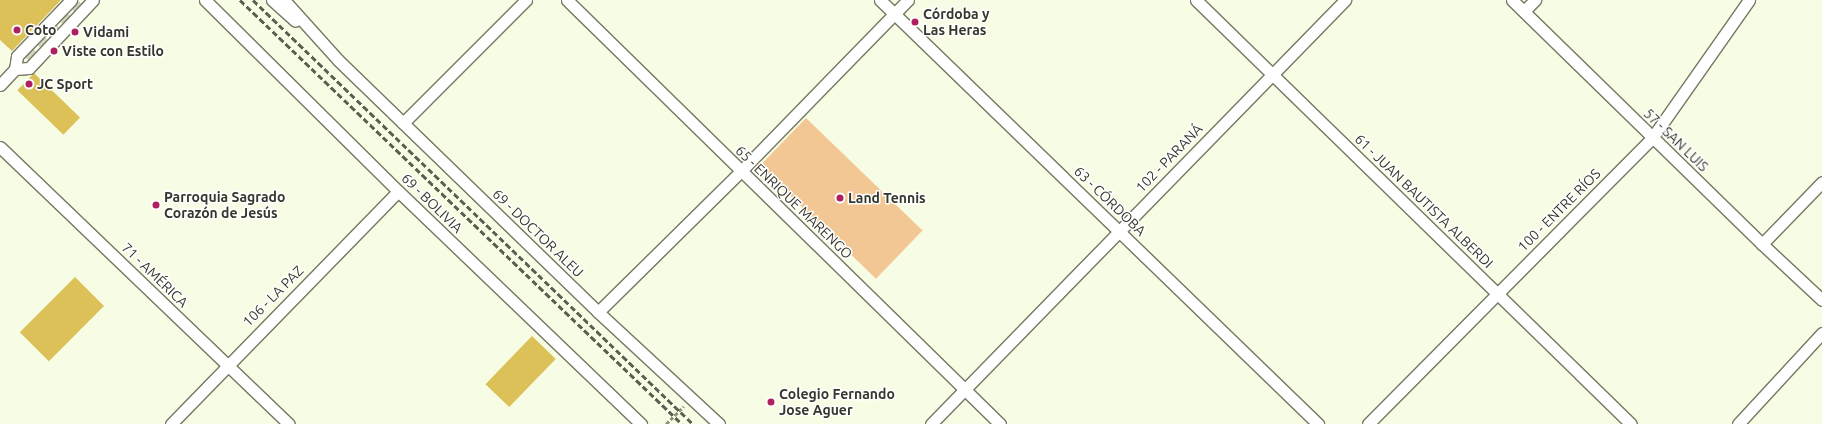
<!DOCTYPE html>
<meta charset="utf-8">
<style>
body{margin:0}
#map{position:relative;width:1822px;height:424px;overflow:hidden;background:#f7fde4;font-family:Ubuntu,sans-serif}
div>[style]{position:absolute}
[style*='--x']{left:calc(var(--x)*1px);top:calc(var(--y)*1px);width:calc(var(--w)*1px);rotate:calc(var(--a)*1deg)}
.green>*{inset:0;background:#f3c794;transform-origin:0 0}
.building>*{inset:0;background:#dcc058;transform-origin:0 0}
.street-tunnel>*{height:11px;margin-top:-5.5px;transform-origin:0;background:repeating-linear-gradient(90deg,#d0d5bf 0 11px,transparent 0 16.5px)}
.path>*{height:2.5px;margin-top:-1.25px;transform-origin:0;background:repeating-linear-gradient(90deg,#8e9281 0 4px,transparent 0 6px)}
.roads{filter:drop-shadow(1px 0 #757a64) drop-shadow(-1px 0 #757a64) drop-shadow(0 1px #757a64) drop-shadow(0 -1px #757a64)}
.street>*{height:11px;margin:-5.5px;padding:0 5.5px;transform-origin:5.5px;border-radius:5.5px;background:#fff}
.rail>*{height:3px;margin-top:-1.5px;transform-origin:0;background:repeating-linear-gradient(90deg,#5a5d50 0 6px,transparent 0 9px)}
.dots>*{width:11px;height:11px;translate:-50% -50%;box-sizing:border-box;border:2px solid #fff;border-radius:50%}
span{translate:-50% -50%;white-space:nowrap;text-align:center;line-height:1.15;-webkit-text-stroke:3px #fff;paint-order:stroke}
.poi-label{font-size:14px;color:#35372d;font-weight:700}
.left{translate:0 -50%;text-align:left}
.street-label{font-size:14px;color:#35372d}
</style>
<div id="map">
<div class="green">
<i style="left:806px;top:118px;width:162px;height:67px;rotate:44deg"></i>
</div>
<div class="building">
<i style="clip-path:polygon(0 0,61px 0,12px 51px,0 40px)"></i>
<i style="left:34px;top:73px;width:64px;height:24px;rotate:44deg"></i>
<i style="left:75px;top:277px;width:41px;height:78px;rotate:45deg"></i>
<i style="left:532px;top:336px;width:33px;height:67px;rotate:44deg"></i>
</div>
<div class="street-tunnel">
<i style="--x:15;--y:69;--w:97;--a:-45.4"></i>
</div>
<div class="path">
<i style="--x:666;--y:424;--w:25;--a:-45"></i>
</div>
<div class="roads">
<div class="street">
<i style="--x:205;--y:0;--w:272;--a:44.7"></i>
<i style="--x:398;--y:191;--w:337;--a:43.8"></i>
<i style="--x:272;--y:0;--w:31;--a:42"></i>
<i style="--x:284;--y:0;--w:81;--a:48"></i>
<i style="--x:338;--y:60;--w:362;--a:44.1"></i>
<i style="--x:598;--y:312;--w:165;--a:42.8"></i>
<i style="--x:567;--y:0;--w:606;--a:44.4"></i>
<i style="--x:880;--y:0;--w:610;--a:44.07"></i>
<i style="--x:1196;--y:0;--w:607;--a:44.27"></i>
<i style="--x:1512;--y:0;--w:349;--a:44.3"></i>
<i style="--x:1762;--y:244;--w:82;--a:43"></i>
<i style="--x:1524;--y:11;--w:16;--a:-45"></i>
<i style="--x:15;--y:69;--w:14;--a:-4"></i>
<i style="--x:29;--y:68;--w:93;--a:-46.7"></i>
<i style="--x:0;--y:85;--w:22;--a:-47"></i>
<i style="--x:15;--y:69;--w:13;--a:-81"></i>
<i style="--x:17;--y:56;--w:78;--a:-46"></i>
<i style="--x:403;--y:123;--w:174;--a:-45"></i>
<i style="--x:0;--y:147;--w:400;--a:43.8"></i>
<i style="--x:1762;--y:244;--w:86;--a:-45.9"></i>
<i style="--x:598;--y:312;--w:201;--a:-44.6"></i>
<i style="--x:741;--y:171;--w:239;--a:-45.7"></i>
<i style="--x:171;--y:424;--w:325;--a:-45.7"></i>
<i style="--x:931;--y:424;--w:593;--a:-45.68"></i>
<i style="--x:1368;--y:424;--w:403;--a:-45.2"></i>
<i style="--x:1652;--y:138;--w:169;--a:-54.9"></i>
<i style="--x:1738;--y:424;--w:124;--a:-47.3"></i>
</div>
</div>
<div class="rail">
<i style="--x:240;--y:0;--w:612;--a:43.81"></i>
<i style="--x:253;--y:0;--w:611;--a:43.94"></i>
</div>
<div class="dots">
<i style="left:915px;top:22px;background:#ae215e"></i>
<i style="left:17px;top:30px;background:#ae215e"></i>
<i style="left:75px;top:32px;background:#ae215e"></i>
<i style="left:54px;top:51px;background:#ae215e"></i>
<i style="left:29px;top:84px;background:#ae215e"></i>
<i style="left:840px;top:198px;background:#ae215e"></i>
<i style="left:156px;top:205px;background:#ae215e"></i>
<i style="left:771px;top:402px;background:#ae215e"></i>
</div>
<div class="poi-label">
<span class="left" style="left:923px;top:22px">Córdoba y<br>Las Heras</span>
<span class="left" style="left:25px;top:30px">Coto</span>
<span class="left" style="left:83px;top:32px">Vidami</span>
<span class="left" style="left:62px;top:51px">Viste con Estilo</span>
<span class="left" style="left:37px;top:84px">JC Sport</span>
<span class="left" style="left:164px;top:205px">Parroquia Sagrado<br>Corazón de Jesús</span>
<span class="left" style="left:848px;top:198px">Land Tennis</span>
<span class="left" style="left:779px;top:402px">Colegio Fernando<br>Jose Aguer</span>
</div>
<div class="street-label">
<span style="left:1676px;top:140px;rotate:44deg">57 - SAN LUIS</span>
<span style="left:1169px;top:158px;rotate:-46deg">102 - PARANÁ</span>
<span style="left:1110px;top:201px;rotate:44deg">63 - CÓRDOBA</span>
<span style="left:1424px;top:201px;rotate:44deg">61 - JUAN BAUTISTA ALBERDI</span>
<span style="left:794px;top:202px;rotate:44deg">65 - ENRIQUE MARENGO</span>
<span style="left:432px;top:203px;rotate:44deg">69 - BOLIVIA</span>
<span style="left:1559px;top:210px;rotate:-45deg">100 - ENTRE RÍOS</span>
<span style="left:538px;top:233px;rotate:44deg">69 - DOCTOR ALEU</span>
<span style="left:155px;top:275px;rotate:44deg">71 - AMÉRICA</span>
<span style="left:273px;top:296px;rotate:-45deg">106 - LA PAZ</span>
</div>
</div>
